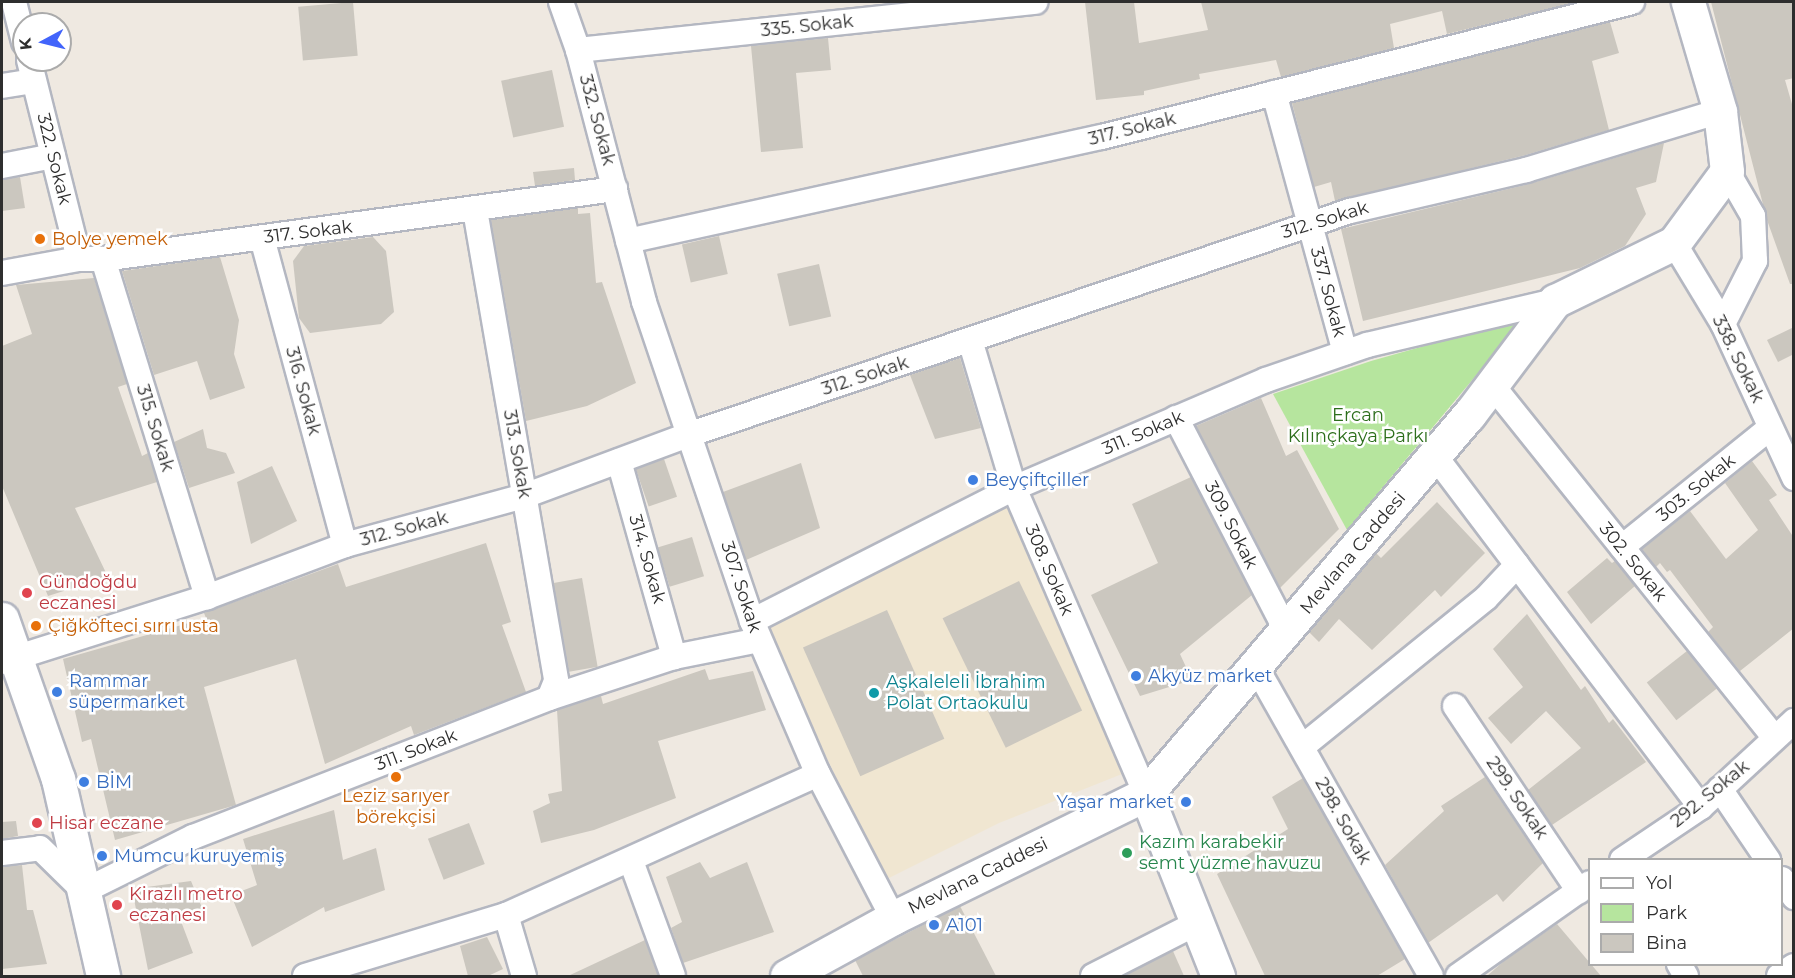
<!DOCTYPE html>
<meta charset="utf-8">
<style>
body{margin:0}
#map{position:relative;width:1795px;height:978px;overflow:hidden;background:#efe9e1;font-family:Montserrat,sans-serif}
div>[style]{position:absolute}
[style*='--x']{left:calc(var(--x)*1px);top:calc(var(--y)*1px);width:calc(var(--w)*1px);rotate:calc(var(--a)*1deg)}
.education>*{inset:0;background:#f0e6d1}
.green>*{inset:0;background:#b6e59e}
.building>*{inset:0;background:#cbc7bf;transform-origin:0 0}
.roads{filter:drop-shadow(2px 0 #b4b7c1) drop-shadow(-2px 0 #b4b7c1) drop-shadow(0 2px #b4b7c1) drop-shadow(0 -2px #b4b7c1)}
.street>*{height:24px;margin:-12px;padding:0 12px;transform-origin:12px;border-radius:12px;background:#fff}
.secondary>*{height:33px;margin:-16.5px;padding:0 16.5px;transform-origin:16.5px;border-radius:16.5px;background:#fff}
.dots>*{width:16px;height:16px;translate:-50% -50%;box-sizing:border-box;border:3px solid #fff;border-radius:50%}
span{translate:-50% -50%;white-space:nowrap;text-align:center;line-height:1.15;-webkit-text-stroke:5px #fff;paint-order:stroke}
.street-label{font-size:18px;color:#2e2e2e}
.food-label{font-size:18px;color:#c56008}
.left{translate:0 -50%;text-align:left}
.park-label{font-size:18px;color:#2c6e1b}
.shop-label{font-size:18px;color:#366cbe}
.right{translate:-100% -50%;text-align:right}
.health-label{font-size:18px;color:#be3a42}
.culture-label{font-size:18px;color:#0d838f}
.leisure-label{font-size:18px;color:#27864d}
.frame{position:absolute;inset:0;border:3px solid #2e2e2e;pointer-events:none}
.legend{position:absolute;left:1588px;top:858px;width:195px;height:108px;box-sizing:border-box;background:#fff;border:2px solid #ababab;margin:0;padding:8px 10px;list-style:none;font-size:18px;color:#2e2e2e}
.legend li{display:flex;align-items:center;gap:12px;height:30px}
.legend b{width:30px;border:2px solid #ababab}
.north{position:absolute;left:12px;top:12px;width:60px;height:60px;box-sizing:border-box;background:#fff;border:2px solid #ababab;border-radius:50%;rotate:263deg;font-size:16px;font-weight:700;line-height:24px;text-align:center;color:#2e2e2e}
.north::after{content:'';display:block;margin:auto;width:21px;height:27px;background:#4264fb;clip-path:polygon(50% 0,100% 100%,50% 72%,0 100%)}
</style>
<div id="map">
<div class="education">
<i style="clip-path:polygon(1012px 504px,1122px 774px,999px 823px,885px 880px,765px 628px)"></i>
</div>
<div class="green">
<i style="clip-path:polygon(1524px 318px,1347px 530px,1273px 394px,1371px 361px)"></i>
</div>
<div class="building">
<i style="left:353px;top:2px;width:54px;height:55px;rotate:85deg"></i>
<i style="clip-path:polygon(1085px 2px,1134px 2px,1139px 43px,1208px 30px,1201px 2px,1576px 2px,1447px 34px,1442px 11px,1390px 24px,1394px 48px,1281px 77px,1276px 60px,1199px 74px,1200px 79px,1144px 91px,1144px 95px,1096px 100px)"></i>
<i style="clip-path:polygon(1711px 2px,1794px 2px,1794px 78px,1785px 80px,1794px 111px,1794px 284px,1790px 284px,1767px 220px)"></i>
<i style="clip-path:polygon(1610px 22px,1619px 53px,1592px 61px,1609px 130px,1522px 156px,1335px 201px,1331px 182px,1314px 187px,1292px 103px)"></i>
<i style="clip-path:polygon(828px 38px,831px 70px,796px 73px,803px 148px,761px 152px,751px 46px)"></i>
<i style="left:552px;top:70px;width:58px;height:52px;rotate:78deg"></i>
<i style="clip-path:polygon(1664px 143px,1656px 182px,1636px 188px,1646px 214px,1625px 246px,1580px 268px,1363px 321px,1341px 229px,1529px 184px)"></i>
<i style="clip-path:polygon(574px 168px,575px 180px,535px 186px,533px 172px)"></i>
<i style="clip-path:polygon(20px 177px,25px 208px,2px 211px,2px 180px)"></i>
<i style="clip-path:polygon(578px 208px,578px 214px,590px 213px,596px 283px,602px 282px,636px 383px,587px 406px,526px 421px,491px 220px)"></i>
<i style="left:719px;top:236px;width:39px;height:38px;rotate:77deg"></i>
<i style="clip-path:polygon(373px 237px,386px 251px,394px 312px,381px 324px,310px 333px,299px 318px,293px 261px,304px 246px)"></i>
<i style="clip-path:polygon(220px 257px,239px 320px,234px 354px,245px 388px,210px 400px,197px 361px,154px 375px,122px 271px)"></i>
<i style="left:819px;top:264px;width:54px;height:43px;rotate:77deg"></i>
<i style="clip-path:polygon(94px 278px,127px 384px,118px 387px,142px 456px,148px 453px,157px 482px,75px 508px,108px 577px,48px 596px,2px 486px,2px 346px,32px 334px,16px 285px)"></i>
<i style="clip-path:polygon(1794px 327px,1794px 354px,1778px 362px,1767px 340px)"></i>
<i style="clip-path:polygon(960px 358px,981px 428px,935px 439px,910px 375px)"></i>
<i style="clip-path:polygon(1261px 398px,1286px 456px,1297px 450px,1339px 529px,1280px 588px,1196px 426px)"></i>
<i style="clip-path:polygon(203px 429px,207px 448px,226px 453px,235px 473px,189px 488px,174px 442px)"></i>
<i style="left:664px;top:459px;width:40px;height:30px;rotate:71deg"></i>
<i style="clip-path:polygon(1752px 461px,1777px 495px,1769px 500px,1794px 538px,1794px 628px,1740px 671px,1708px 632px,1713px 627px,1670px 570px,1667px 572px,1660px 563px,1656px 567px,1642px 549px,1690px 511px,1726px 559px,1758px 530px,1725px 483px)"></i>
<i style="clip-path:polygon(801px 463px,820px 528px,746px 560px,723px 492px)"></i>
<i style="clip-path:polygon(272px 466px,297px 521px,251px 544px,237px 482px)"></i>
<i style="clip-path:polygon(1191px 477px,1252px 595px,1180px 654px,1192px 680px,1140px 696px,1091px 595px,1158px 563px,1132px 504px)"></i>
<i style="clip-path:polygon(1437px 502px,1485px 553px,1441px 597px,1435px 590px,1372px 650px,1339px 619px,1319px 642px,1309px 632px,1376px 553px,1381px 558px)"></i>
<i style="left:692px;top:537px;width:41px;height:36px;rotate:73deg"></i>
<i style="clip-path:polygon(486px 543px,511px 622px,502px 625px,526px 692px,414px 735px,411px 726px,325px 764px,296px 659px,204px 687px,236px 805px,115px 840px,91px 739px,82px 742px,63px 659px,206px 618px,204px 613px,338px 564px,346px 587px)"></i>
<i style="clip-path:polygon(1607px 558px,1612px 563px,1615px 561px,1635px 586px,1591px 624px,1567px 592px)"></i>
<i style="left:582px;top:578px;width:90px;height:29px;rotate:80deg"></i>
<i style="left:1019px;top:581px;width:144px;height:85px;rotate:64deg"></i>
<i style="left:887px;top:610px;width:141px;height:92px;rotate:66deg"></i>
<i style="clip-path:polygon(1527px 614px,1581px 690px,1585px 686px,1609px 723px,1613px 719px,1646px 762px,1552px 825px,1528px 790px,1581px 748px,1546px 711px,1511px 744px,1488px 718px,1523px 687px,1493px 649px)"></i>
<i style="left:1687px;top:651px;width:48px;height:51px;rotate:52deg"></i>
<i style="clip-path:polygon(705px 669px,709px 680px,753px 671px,766px 710px,658px 741px,676px 798px,594px 830px,541px 843px,533px 811px,550px 803px,548px 794px,562px 791px,557px 710px,601px 696px,603px 704px)"></i>
<i style="clip-path:polygon(1485px 777px,1543px 863px,1503px 902px,1497px 894px,1428px 943px,1385px 865px,1444px 811px,1441px 806px)"></i>
<i style="clip-path:polygon(1303px 778px,1405px 959px,1377px 976px,1265px 976px,1217px 874px,1288px 829px,1272px 797px)"></i>
<i style="clip-path:polygon(334px 810px,343px 860px,376px 848px,385px 890px,325px 912px,324px 907px,252px 947px,231px 895px,257px 885px,243px 839px)"></i>
<i style="clip-path:polygon(16px 821px,18px 836px,2px 839px,2px 822px)"></i>
<i style="left:469px;top:823px;width:44px;height:44px;rotate:69deg"></i>
<i style="clip-path:polygon(700px 862px,710px 878px,747px 862px,774px 932px,683px 963px,671px 928px,682px 922px,666px 877px)"></i>
<i style="clip-path:polygon(22px 865px,27px 910px,33px 910px,47px 964px,2px 969px,2px 867px)"></i>
<i style="clip-path:polygon(191px 881px,203px 910px,179px 916px,193px 953px,148px 970px,132px 889px)"></i>
<i style="clip-path:polygon(960px 906px,996px 976px,863px 976px,855px 960px)"></i>
<i style="clip-path:polygon(1557px 924px,1601px 976px,1487px 976px,1505px 960px)"></i>
<i style="clip-path:polygon(487px 937px,503px 969px,488px 976px,468px 976px,460px 946px)"></i>
<i style="clip-path:polygon(645px 940px,658px 976px,568px 976px)"></i>
<i style="clip-path:polygon(1173px 951px,1184px 976px,1123px 976px)"></i>
</div>
<div class="roads">
<div class="street">
<i style="--x:14;--y:2;--w:41;--a:76"></i>
<i style="--x:561;--y:2;--w:51;--a:70.5"></i>
<i style="--x:578;--y:50;--w:260;--a:75.3"></i>
<i style="--x:644;--y:302;--w:337;--a:71.3"></i>
<i style="--x:752;--y:621;--w:167;--a:66.7"></i>
<i style="--x:818;--y:774;--w:162;--a:62.5"></i>
<i style="--x:578;--y:50;--w:460;--a:-6"></i>
<i style="--x:29;--y:60;--w:205;--a:75.9"></i>
<i style="--x:2;--y:86;--w:32;--a:-9"></i>
<i style="--x:1274;--y:93;--w:269;--a:74.7"></i>
<i style="--x:2;--y:166;--w:52;--a:-11.1"></i>
<i style="--x:475;--y:210;--w:478;--a:80.2"></i>
<i style="--x:556;--y:681;--w:18;--a:112"></i>
<i style="--x:262;--y:238;--w:318;--a:74.9"></i>
<i style="--x:628;--y:241;--w:485;--a:-12.4"></i>
<i style="--x:1102;--y:137;--w:547;--a:-14.29"></i>
<i style="--x:1674;--y:243;--w:95;--a:58.8"></i>
<i style="--x:1723;--y:324;--w:170;--a:65.2"></i>
<i style="--x:103;--y:259;--w:354;--a:72.9"></i>
<i style="--x:2;--y:273;--w:78;--a:-10.3"></i>
<i style="--x:79;--y:259;--w:24;--a:0"></i>
<i style="--x:103;--y:259;--w:517;--a:-7.79"></i>
<i style="--x:1723;--y:324;--w:71;--a:-63.1"></i>
<i style="--x:1755;--y:261;--w:45;--a:-92.5"></i>
<i style="--x:1753;--y:216;--w:52;--a:-120"></i>
<i style="--x:970;--y:340;--w:154;--a:73.4"></i>
<i style="--x:1014;--y:488;--w:333;--a:66.7"></i>
<i style="--x:1492;--y:385;--w:452;--a:51.3"></i>
<i style="--x:1176;--y:418;--w:241;--a:62.6"></i>
<i style="--x:1435;--y:456;--w:136;--a:53"></i>
<i style="--x:619;--y:461;--w:204;--a:74.3"></i>
<i style="--x:1622;--y:547;--w:190;--a:-38.8"></i>
<i style="--x:752;--y:621;--w:294;--a:-26.9"></i>
<i style="--x:1014;--y:488;--w:274;--a:-23.2"></i>
<i style="--x:1266;--y:380;--w:107;--a:-19.1"></i>
<i style="--x:1367;--y:345;--w:193;--a:-13.2"></i>
<i style="--x:2;--y:662;--w:215;--a:-17.6"></i>
<i style="--x:207;--y:597;--w:147;--a:-20.6"></i>
<i style="--x:345;--y:545;--w:186;--a:-15.3"></i>
<i style="--x:524;--y:496;--w:178;--a:-20.4"></i>
<i style="--x:691;--y:434;--w:696;--a:-18.7"></i>
<i style="--x:1350;--y:211;--w:181;--a:-13.1"></i>
<i style="--x:1526;--y:170;--w:203;--a:-16.9"></i>
<i style="--x:1255;--y:665;--w:357;--a:60.5"></i>
<i style="--x:1455;--y:706;--w:223;--a:56.2"></i>
<i style="--x:1302;--y:747;--w:237;--a:-39"></i>
<i style="--x:1486;--y:598;--w:45;--a:-46.8"></i>
<i style="--x:1517;--y:565;--w:304;--a:52.8"></i>
<i style="--x:1720;--y:789;--w:86;--a:55.9"></i>
<i style="--x:2;--y:853;--w:38;--a:-7"></i>
<i style="--x:40;--y:848;--w:62;--a:44.3"></i>
<i style="--x:84;--y:891;--w:122;--a:-26.4"></i>
<i style="--x:193;--y:837;--w:382;--a:-21.3"></i>
<i style="--x:549;--y:698;--w:132;--a:-18.2"></i>
<i style="--x:674;--y:657;--w:87;--a:-11.3"></i>
<i style="--x:1622;--y:860;--w:95;--a:-33.9"></i>
<i style="--x:1701;--y:807;--w:127;--a:-42.8"></i>
<i style="--x:631;--y:861;--w:122;--a:69.9"></i>
<i style="--x:1782;--y:879;--w:22;--a:56"></i>
<i style="--x:506;--y:915;--w:64;--a:73.6"></i>
<i style="--x:1679;--y:964;--w:14;--a:60"></i>
<i style="--x:305;--y:976;--w:210;--a:-16.9"></i>
<i style="--x:506;--y:915;--w:342;--a:-24.3"></i>
<i style="--x:1093;--y:976;--w:117;--a:-27"></i>
<i style="--x:1458;--y:976;--w:161;--a:-35.2"></i>
<i style="--x:1779;--y:976;--w:18;--a:-34"></i>
</div>
<div class="secondary">
<i style="--x:2;--y:619;--w:170;--a:70.7"></i>
<i style="--x:58;--y:779;--w:202;--a:77.1"></i>
<i style="--x:1146;--y:794;--w:196;--a:68.4"></i>
<i style="--x:787;--y:976;--w:121;--a:-28.7"></i>
<i style="--x:893;--y:918;--w:282;--a:-26.1"></i>
<i style="--x:1146;--y:794;--w:498;--a:-49.6"></i>
<i style="--x:1469;--y:415;--w:143;--a:-53"></i>
<i style="--x:1555;--y:301;--w:132;--a:-26"></i>
<i style="--x:1674;--y:243;--w:89;--a:-53.6"></i>
<i style="--x:1727;--y:171;--w:60;--a:-96.7"></i>
<i style="--x:1720;--y:111;--w:114;--a:-106.4"></i>
</div>
</div>
<div class="dots">
<i style="left:40px;top:239px;background:#e8710a"></i>
<i style="left:973px;top:480px;background:#3f7fe0"></i>
<i style="left:27px;top:593px;background:#e0444e"></i>
<i style="left:36px;top:626px;background:#e8710a"></i>
<i style="left:1136px;top:676px;background:#3f7fe0"></i>
<i style="left:57px;top:692px;background:#3f7fe0"></i>
<i style="left:874px;top:693px;background:#0f9aa8"></i>
<i style="left:396px;top:777px;background:#e8710a"></i>
<i style="left:84px;top:782px;background:#3f7fe0"></i>
<i style="left:1186px;top:802px;background:#3f7fe0"></i>
<i style="left:37px;top:823px;background:#e0444e"></i>
<i style="left:1127px;top:853px;background:#2e9e5b"></i>
<i style="left:102px;top:856px;background:#3f7fe0"></i>
<i style="left:117px;top:905px;background:#e0444e"></i>
<i style="left:934px;top:925px;background:#3f7fe0"></i>
</div>
<div class="street-label">
<span style="left:807px;top:26px;rotate:-6deg">335. Sokak</span>
<span style="left:597px;top:120px;rotate:75deg">332. Sokak</span>
<span style="left:1132px;top:129px;rotate:-14deg">317. Sokak</span>
<span style="left:54px;top:159px;rotate:76deg">322. Sokak</span>
<span style="left:1325px;top:220px;rotate:-17deg">312. Sokak</span>
<span style="left:308px;top:232px;rotate:-7deg">317. Sokak</span>
<span style="left:1328px;top:292px;rotate:75deg">337. Sokak</span>
<span style="left:1738px;top:359px;rotate:64deg">338. Sokak</span>
<span style="left:865px;top:376px;rotate:-18deg">312. Sokak</span>
<span style="left:303px;top:391px;rotate:75deg">316. Sokak</span>
<span style="left:155px;top:428px;rotate:73deg">315. Sokak</span>
<span style="left:1143px;top:433px;rotate:-23deg">311. Sokak</span>
<span style="left:517px;top:454px;rotate:80deg">313. Sokak</span>
<span style="left:1696px;top:488px;rotate:-39deg">303. Sokak</span>
<span style="left:1231px;top:525px;rotate:63deg">309. Sokak</span>
<span style="left:404px;top:529px;rotate:-15deg">312. Sokak</span>
<span style="left:1353px;top:553px;rotate:-50deg">Mevlana Caddesi</span>
<span style="left:647px;top:559px;rotate:74deg">314. Sokak</span>
<span style="left:1633px;top:562px;rotate:51deg">302. Sokak</span>
<span style="left:1049px;top:570px;rotate:67deg">308. Sokak</span>
<span style="left:741px;top:587px;rotate:72deg">307. Sokak</span>
<span style="left:416px;top:750px;rotate:-21deg">311. Sokak</span>
<span style="left:1710px;top:794px;rotate:-39deg">292. Sokak</span>
<span style="left:1517px;top:798px;rotate:56deg">299. Sokak</span>
<span style="left:1343px;top:821px;rotate:61deg">298. Sokak</span>
<span style="left:978px;top:876px;rotate:-26deg">Mevlana Caddesi</span>
</div>
<div class="food-label">
<span class="left" style="left:52px;top:239px">Bolye yemek</span>
<span class="left" style="left:48px;top:626px">Çiğköfteci sırrı usta</span>
<span style="left:396px;top:807px">Leziz sarıyer<br>börekçisi</span>
</div>
<div class="park-label">
<span style="left:1358px;top:426px">Ercan<br>Kılınçkaya Parkı</span>
</div>
<div class="shop-label">
<span class="left" style="left:985px;top:480px">Beyçiftçiller</span>
<span class="left" style="left:1148px;top:676px">Akyüz market</span>
<span class="left" style="left:69px;top:692px">Rammar<br>süpermarket</span>
<span class="left" style="left:96px;top:782px">BİM</span>
<span class="right" style="left:1174px;top:802px">Yaşar market</span>
<span class="left" style="left:114px;top:856px">Mumcu kuruyemiş</span>
<span class="left" style="left:946px;top:925px">A101</span>
</div>
<div class="health-label">
<span class="left" style="left:39px;top:593px">Gündoğdu<br>eczanesi</span>
<span class="left" style="left:49px;top:823px">Hisar eczane</span>
<span class="left" style="left:129px;top:905px">Kirazlı metro<br>eczanesi</span>
</div>
<div class="culture-label">
<span class="left" style="left:886px;top:693px">Aşkaleleli İbrahim<br>Polat Ortaokulu</span>
</div>
<div class="leisure-label">
<span class="left" style="left:1139px;top:853px">Kazım karabekir<br>semt yüzme havuzu</span>
</div>
<div class="frame"></div>
<ul class="legend">
<li><b style="height:8px;background:#fff"></b>Yol</li>
<li><b style="height:16px;background:#b6e59e"></b>Park</li>
<li><b style="height:16px;background:#cbc7bf"></b>Bina</li>
</ul>
<div class="north">K</div>
</div>
